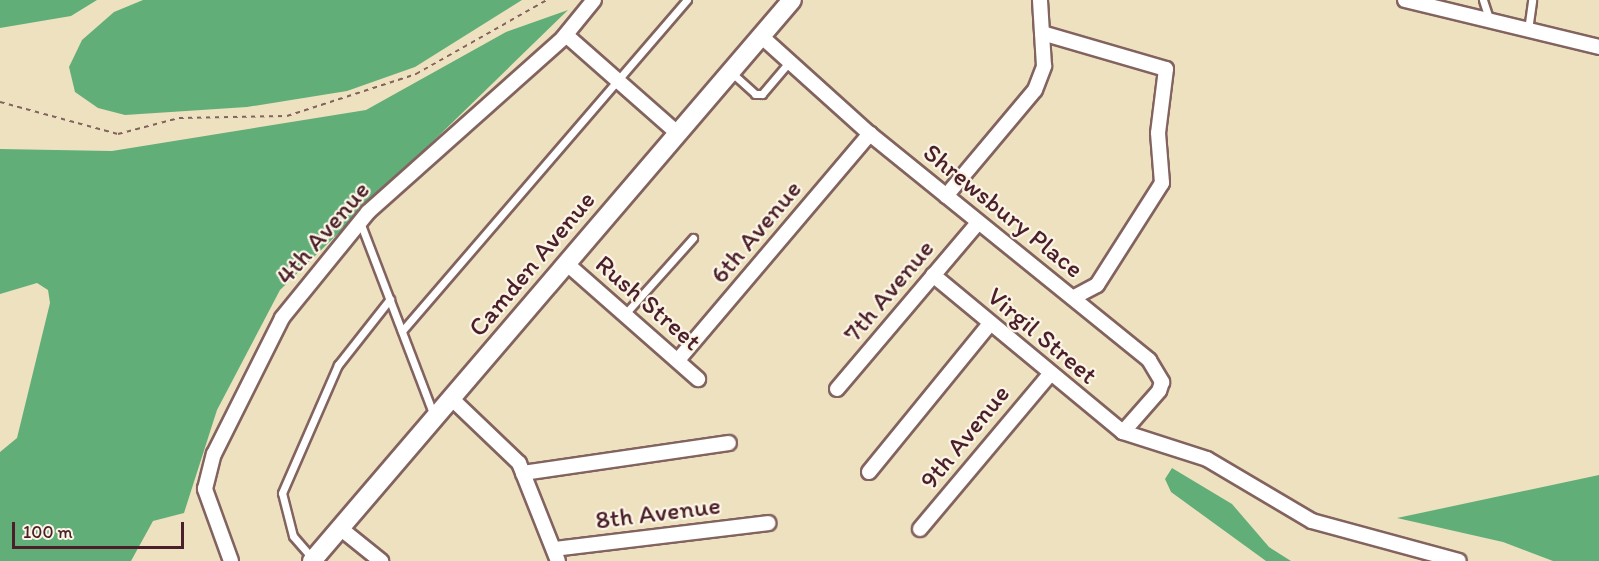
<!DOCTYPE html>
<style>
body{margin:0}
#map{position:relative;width:1599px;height:561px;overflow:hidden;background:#eee1c0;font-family:Itim,sans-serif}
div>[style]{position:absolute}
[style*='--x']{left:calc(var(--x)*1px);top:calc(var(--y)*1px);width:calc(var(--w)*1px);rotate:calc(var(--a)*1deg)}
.forest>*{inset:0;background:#62ae78}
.path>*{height:2px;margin-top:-1px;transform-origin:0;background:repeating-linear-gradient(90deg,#83635f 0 4.5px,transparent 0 9px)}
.roads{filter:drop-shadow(2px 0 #83635f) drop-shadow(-2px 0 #83635f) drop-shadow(0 2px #83635f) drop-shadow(0 -2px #83635f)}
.service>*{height:7px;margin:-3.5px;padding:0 3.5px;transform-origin:3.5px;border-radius:3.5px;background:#fff}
.minor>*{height:14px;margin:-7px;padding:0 7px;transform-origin:7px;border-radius:7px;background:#fff}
.tertiary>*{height:18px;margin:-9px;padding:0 9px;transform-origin:9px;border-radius:9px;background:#fff}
span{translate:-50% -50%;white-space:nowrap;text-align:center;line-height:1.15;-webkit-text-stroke:4.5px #fcf5e5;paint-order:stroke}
.street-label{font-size:26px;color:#4a1f2b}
.scale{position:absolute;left:12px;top:522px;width:172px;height:27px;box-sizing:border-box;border:3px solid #4a1f2b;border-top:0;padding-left:8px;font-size:18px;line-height:21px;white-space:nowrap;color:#4a1f2b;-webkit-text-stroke:4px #fcf5e5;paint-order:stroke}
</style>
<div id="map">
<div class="forest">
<i style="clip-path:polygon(0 0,97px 0,71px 16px,0 28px)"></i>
<i style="clip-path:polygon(143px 0,522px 0,415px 67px,347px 91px,247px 107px,125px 115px,98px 108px,75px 92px,69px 67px,82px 40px,114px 12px)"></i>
<i style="clip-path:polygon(568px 10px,280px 290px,217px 410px,184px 513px,153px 521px,131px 561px,0 561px,0 452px,17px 438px,50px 303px,48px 290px,37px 283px,0 294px,0 149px,112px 151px,366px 110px,506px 32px)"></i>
<i style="clip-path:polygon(1172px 468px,1232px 504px,1269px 547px,1291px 561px,1266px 561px,1171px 492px,1165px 479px)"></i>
<i style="clip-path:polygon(1599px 475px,1599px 561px,1553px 561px,1503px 542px,1397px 518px)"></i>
</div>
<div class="path">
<i style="--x:0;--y:102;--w:122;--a:15.2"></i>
<i style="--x:118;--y:134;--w:63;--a:-14.7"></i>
<i style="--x:179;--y:118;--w:108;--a:-1.1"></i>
<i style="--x:287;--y:116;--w:136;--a:-18"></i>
<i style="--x:416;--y:74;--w:150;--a:-29.5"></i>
</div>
<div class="roads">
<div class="service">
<i style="--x:1483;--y:0;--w:22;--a:72"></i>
<i style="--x:1528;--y:30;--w:30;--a:-82"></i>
<i style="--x:732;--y:73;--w:31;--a:42"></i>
<i style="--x:755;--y:94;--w:7;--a:0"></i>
<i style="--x:762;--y:94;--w:43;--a:-49.7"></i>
<i style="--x:360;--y:222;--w:208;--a:69.1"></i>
<i style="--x:625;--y:314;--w:102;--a:-48.2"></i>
<i style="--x:402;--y:331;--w:437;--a:-49.3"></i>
<i style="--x:313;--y:559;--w:30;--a:-131"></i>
<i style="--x:293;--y:536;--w:44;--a:-104.3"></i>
<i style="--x:282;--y:493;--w:140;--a:-66.4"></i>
<i style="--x:338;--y:365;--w:84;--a:-51.8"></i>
</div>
<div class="minor">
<i style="--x:1405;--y:0;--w:200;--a:13.6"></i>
<i style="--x:1042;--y:33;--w:129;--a:16.2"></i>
<i style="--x:1166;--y:69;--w:64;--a:97.1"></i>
<i style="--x:1158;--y:133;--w:50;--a:85.4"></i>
<i style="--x:1162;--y:183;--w:121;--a:122.5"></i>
<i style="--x:1097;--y:285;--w:27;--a:152"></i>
<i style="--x:566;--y:35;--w:148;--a:41.4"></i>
<i style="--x:761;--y:36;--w:147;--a:42"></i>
<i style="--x:870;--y:134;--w:359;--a:39"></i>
<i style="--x:1149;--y:360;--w:26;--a:59"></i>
<i style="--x:1162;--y:382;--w:9;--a:108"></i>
<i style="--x:1159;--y:391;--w:55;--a:131.3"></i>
<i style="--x:946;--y:196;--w:138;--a:-50"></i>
<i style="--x:1035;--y:90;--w:26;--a:-69"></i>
<i style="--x:1044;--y:66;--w:66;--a:-93.5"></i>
<i style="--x:566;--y:263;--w:176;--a:41.3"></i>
<i style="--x:933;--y:275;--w:246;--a:39.6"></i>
<i style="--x:1123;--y:432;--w:88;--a:17.8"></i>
<i style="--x:1207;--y:459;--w:122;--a:30.6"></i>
<i style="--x:1312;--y:521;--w:152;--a:15.2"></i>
<i style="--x:678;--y:360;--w:297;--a:-49.7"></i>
<i style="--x:837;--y:389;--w:218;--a:-49.7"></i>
<i style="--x:451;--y:398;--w:94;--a:43.7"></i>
<i style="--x:519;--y:463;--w:105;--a:68.3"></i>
<i style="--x:869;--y:472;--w:190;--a:-50.8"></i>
<i style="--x:523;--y:473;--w:208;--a:-8.3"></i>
<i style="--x:340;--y:528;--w:53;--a:38.8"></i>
<i style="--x:920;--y:529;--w:201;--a:-50"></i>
<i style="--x:554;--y:549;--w:216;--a:-6.9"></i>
<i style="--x:231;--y:561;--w:77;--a:-109.9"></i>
<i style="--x:205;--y:489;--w:36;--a:-76"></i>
<i style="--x:214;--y:454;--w:152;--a:-63.4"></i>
<i style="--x:282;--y:318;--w:136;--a:-50.9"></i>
<i style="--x:368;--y:212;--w:261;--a:-41.7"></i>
<i style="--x:563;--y:38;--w:49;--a:-50.8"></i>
</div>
<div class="tertiary">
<i style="--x:312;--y:561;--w:738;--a:-49.45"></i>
</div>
</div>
<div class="street-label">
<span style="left:1003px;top:211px;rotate:39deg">Shrewsbury Place</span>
<span style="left:756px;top:232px;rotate:-50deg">6th Avenue</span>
<span style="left:323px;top:233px;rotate:-49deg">4th Avenue</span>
<span style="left:532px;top:264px;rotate:-50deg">Camden Avenue</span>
<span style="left:889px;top:291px;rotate:-50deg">7th Avenue</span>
<span style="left:648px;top:303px;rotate:41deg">Rush Street</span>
<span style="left:1042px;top:336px;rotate:40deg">Virgil Street</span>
<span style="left:965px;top:437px;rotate:-51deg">9th Avenue</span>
<span style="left:658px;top:513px;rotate:-7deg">8th Avenue</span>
</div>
<div class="scale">100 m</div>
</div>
